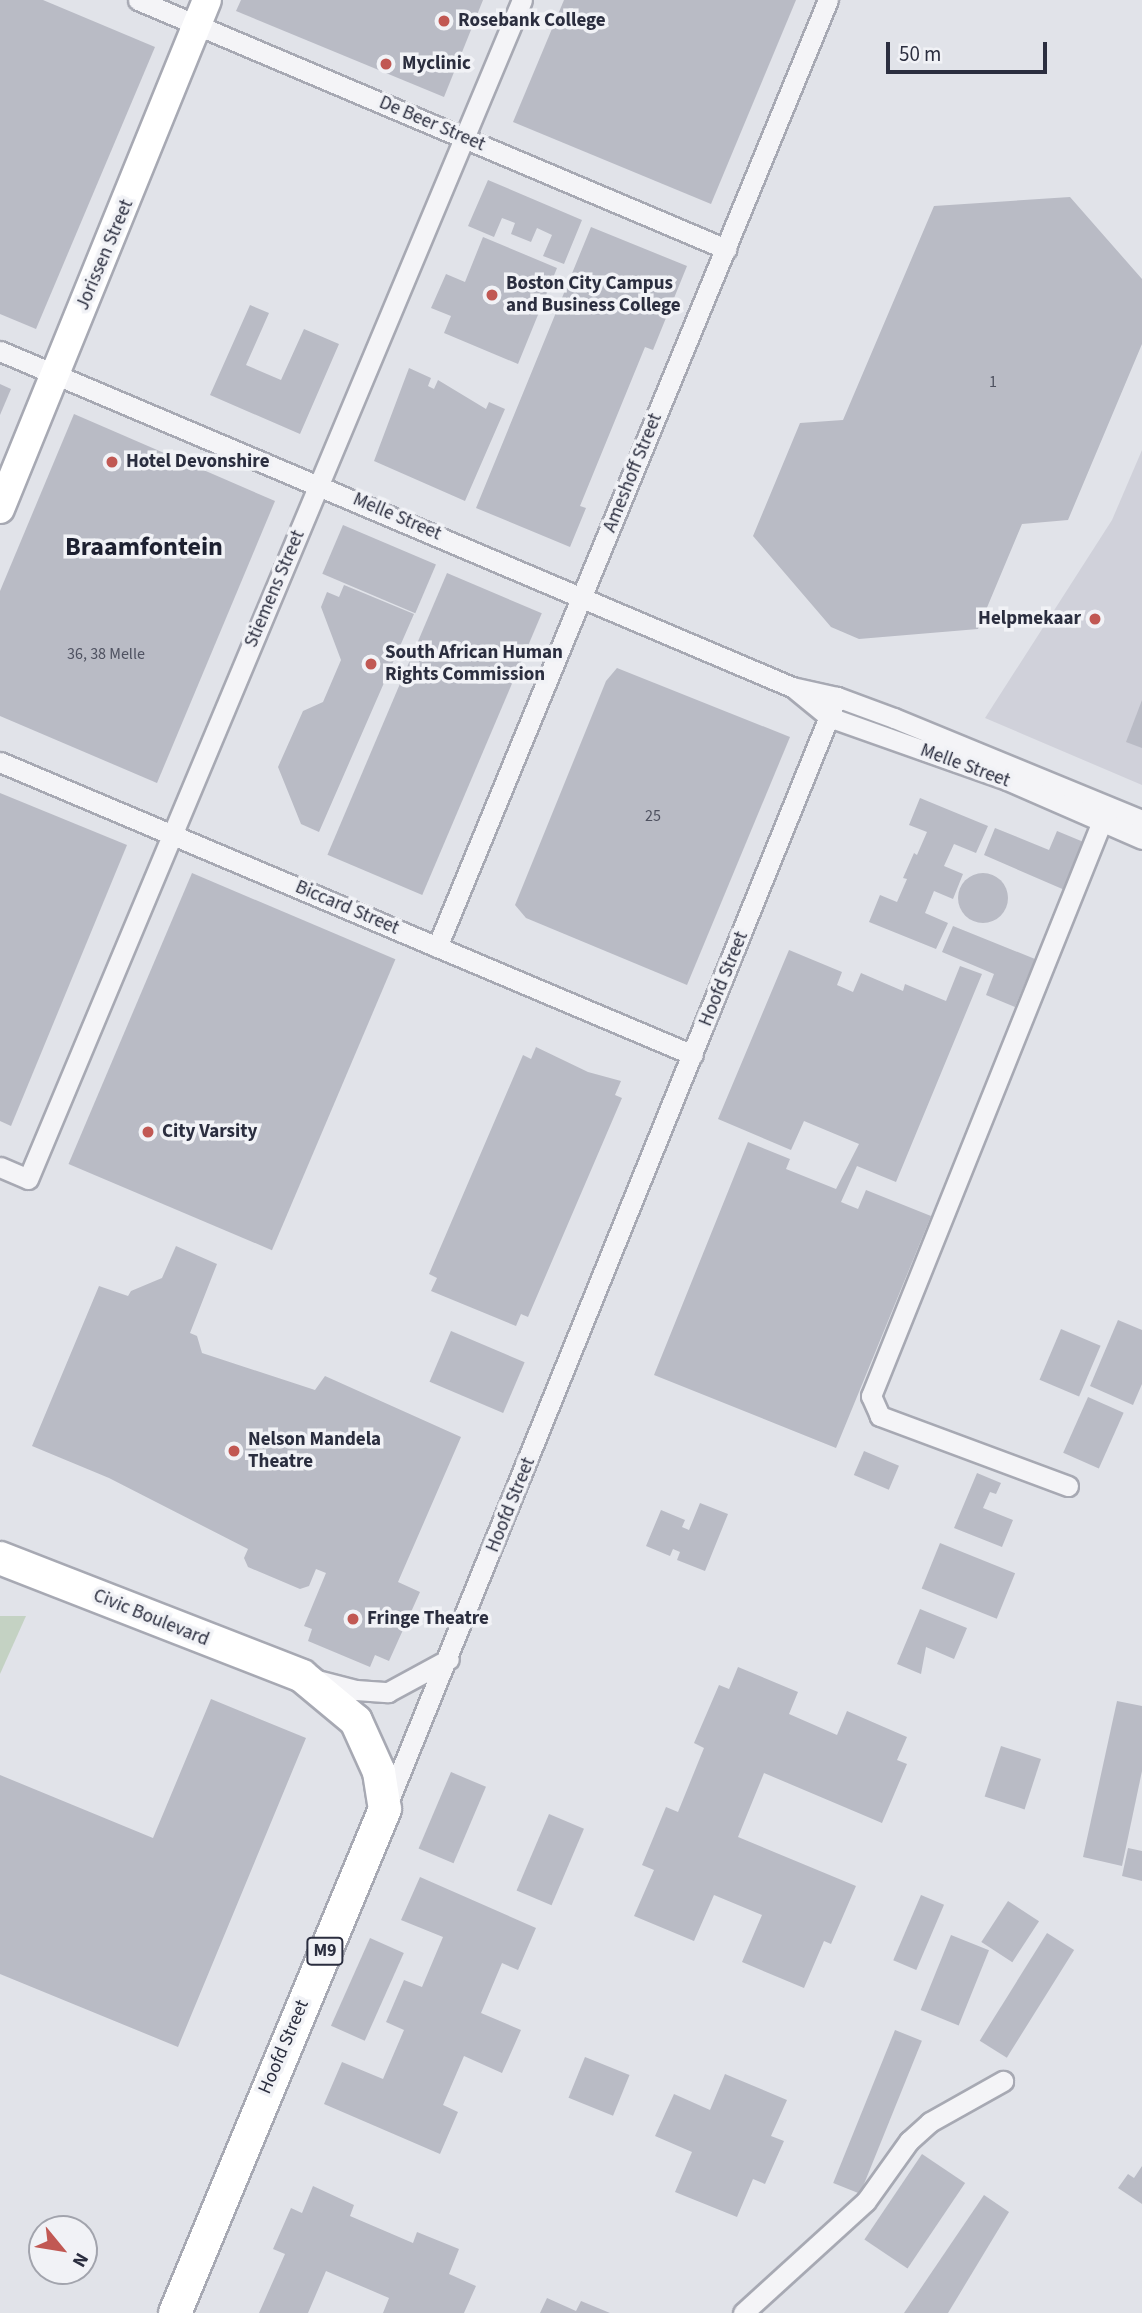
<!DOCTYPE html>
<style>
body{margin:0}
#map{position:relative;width:1142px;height:2313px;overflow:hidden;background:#e1e3e9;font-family:"Source Sans 3",sans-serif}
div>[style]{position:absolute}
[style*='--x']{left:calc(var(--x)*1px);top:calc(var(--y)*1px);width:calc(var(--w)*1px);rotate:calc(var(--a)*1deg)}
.built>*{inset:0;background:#d0d1da}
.green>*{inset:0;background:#c4d2c3}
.building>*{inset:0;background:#b9bbc5;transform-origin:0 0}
.round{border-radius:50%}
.roads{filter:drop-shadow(2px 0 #a7a9b3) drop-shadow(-2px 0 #a7a9b3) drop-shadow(0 2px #a7a9b3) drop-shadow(0 -2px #a7a9b3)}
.street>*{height:19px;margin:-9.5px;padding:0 9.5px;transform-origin:9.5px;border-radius:9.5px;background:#f4f4f7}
.secondary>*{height:28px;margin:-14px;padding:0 14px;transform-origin:14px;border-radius:14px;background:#fff}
.primary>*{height:32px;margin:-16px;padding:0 16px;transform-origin:16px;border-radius:16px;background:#fff}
.dots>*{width:19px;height:19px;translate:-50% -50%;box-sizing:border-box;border:4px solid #f1f2f6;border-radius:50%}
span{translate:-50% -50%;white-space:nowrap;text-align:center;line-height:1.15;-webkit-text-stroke:7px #f1f2f6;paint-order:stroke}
.number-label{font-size:16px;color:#4e5160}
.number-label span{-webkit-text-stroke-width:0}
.shield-label span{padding:2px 5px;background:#f1f2f6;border:2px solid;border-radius:5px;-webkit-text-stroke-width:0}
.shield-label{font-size:18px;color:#2b2e3f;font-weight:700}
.poi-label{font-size:19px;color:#2b2e3f;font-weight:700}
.left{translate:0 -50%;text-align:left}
.right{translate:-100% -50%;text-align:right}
.street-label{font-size:19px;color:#2b2e3f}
.district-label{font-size:26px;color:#1d2030;font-weight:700}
.north{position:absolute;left:28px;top:2215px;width:70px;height:70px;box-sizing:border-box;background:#f1f2f6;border:2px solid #a2a4ad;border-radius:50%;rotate:120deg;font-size:19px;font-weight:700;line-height:28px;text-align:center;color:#2b2e3f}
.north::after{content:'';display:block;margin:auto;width:24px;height:32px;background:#c15853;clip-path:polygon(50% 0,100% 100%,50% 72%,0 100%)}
.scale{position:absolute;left:886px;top:42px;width:161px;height:32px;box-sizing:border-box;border:4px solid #2b2e3f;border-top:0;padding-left:9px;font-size:21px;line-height:24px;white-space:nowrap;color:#2b2e3f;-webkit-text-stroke:5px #f1f2f6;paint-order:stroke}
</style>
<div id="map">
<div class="built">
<i style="clip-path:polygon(1142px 450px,1142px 785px,985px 718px,1112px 520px)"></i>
</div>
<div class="green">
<i style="clip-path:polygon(0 1616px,26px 1616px,0 1674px)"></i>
</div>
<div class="building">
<i style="clip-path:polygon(0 0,43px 0,155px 47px,36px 329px,0 314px)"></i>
<i style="clip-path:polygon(241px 0,483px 0,444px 97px,236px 11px)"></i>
<i style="clip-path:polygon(564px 0,796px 0,711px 204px,513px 122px)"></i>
<i style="clip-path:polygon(488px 180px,582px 220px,564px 264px,543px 256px,552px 235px,537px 228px,531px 242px,511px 234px,515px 223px,502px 218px,494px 237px,468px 226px)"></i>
<i style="clip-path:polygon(1070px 197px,1142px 279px,1142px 344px,1068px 520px,1022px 524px,978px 629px,859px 639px,831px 627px,753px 536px,800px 423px,843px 420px,934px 206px)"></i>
<i style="clip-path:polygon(591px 227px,687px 266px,653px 350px,645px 347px,580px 506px,586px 508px,570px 547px,476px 508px)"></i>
<i style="clip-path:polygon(483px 237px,557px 268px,518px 364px,444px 333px,451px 316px,431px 308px,446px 274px,465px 282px)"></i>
<i style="clip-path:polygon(250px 305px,269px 313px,246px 365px,281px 380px,304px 329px,339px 344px,300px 434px,210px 395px)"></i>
<i style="clip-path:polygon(409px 368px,431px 378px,428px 386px,434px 389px,438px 380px,486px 409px,489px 402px,505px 409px,465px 501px,374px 461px)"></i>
<i style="clip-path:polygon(0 384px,11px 389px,0 415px)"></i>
<i style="clip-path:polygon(74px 414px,275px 501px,157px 783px,0 716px,0 591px)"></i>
<i style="left:343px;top:525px;width:101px;height:53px;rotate:23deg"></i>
<i style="left:447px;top:573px;width:103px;height:306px;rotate:23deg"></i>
<i style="clip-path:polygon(344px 585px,414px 614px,319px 832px,301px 824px,278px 767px,303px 711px,323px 702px,341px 660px,321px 607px,327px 592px,339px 597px)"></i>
<i style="clip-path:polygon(617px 668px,790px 737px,687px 985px,526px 918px,515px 905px,606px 681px)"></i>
<i style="clip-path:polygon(1142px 700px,1142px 748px,1126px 742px)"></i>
<i style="clip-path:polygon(0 793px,127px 845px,11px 1126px,0 1121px)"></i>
<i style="clip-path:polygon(920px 798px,988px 826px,976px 853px,954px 844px,944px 866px,963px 874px,953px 899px,934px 891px,925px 913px,948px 923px,936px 949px,869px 922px,880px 895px,897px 902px,907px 879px,903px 878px,914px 853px,917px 855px,927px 832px,909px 825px)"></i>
<i style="clip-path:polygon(995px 828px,1049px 850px,1057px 831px,1086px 843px,1067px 891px,984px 855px)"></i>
<i style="left:192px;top:873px;width:221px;height:316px;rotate:23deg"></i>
<i class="round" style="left:958px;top:873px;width:50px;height:50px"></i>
<i style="clip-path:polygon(953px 926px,1035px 959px,1015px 1007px,986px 995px,994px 974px,942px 952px)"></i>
<i style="clip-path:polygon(789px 950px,842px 972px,837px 985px,853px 992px,861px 973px,903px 991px,905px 984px,946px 1001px,960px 966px,982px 974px,896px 1182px,857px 1166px,841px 1202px,858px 1209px,866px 1190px,931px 1216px,836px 1448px,654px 1375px,748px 1142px,790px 1159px,786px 1169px,836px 1189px,859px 1144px,804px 1121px,791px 1150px,718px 1119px)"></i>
<i style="clip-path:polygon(536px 1047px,588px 1072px,621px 1081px,615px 1095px,622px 1098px,528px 1317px,521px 1314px,516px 1326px,431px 1291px,437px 1278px,429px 1274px,523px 1055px,531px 1059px)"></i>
<i style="clip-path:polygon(176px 1246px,217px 1264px,190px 1333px,197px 1336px,202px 1353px,315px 1390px,325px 1376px,461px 1437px,398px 1582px,420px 1592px,389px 1661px,375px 1655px,370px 1667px,308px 1641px,312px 1629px,304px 1626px,326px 1573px,316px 1569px,309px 1586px,300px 1589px,248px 1567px,244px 1558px,248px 1549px,109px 1478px,32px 1446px,99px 1286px,128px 1296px,131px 1291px,162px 1278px)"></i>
<i style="clip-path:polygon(1118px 1320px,1142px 1330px,1142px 1384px,1133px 1405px,1090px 1386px)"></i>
<i style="left:1061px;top:1329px;width:43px;height:55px;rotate:23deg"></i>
<i style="left:451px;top:1331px;width:80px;height:55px;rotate:23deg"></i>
<i style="left:1088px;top:1397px;width:39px;height:61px;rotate:24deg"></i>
<i style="left:864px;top:1451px;width:38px;height:26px;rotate:23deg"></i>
<i style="clip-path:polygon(977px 1473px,1001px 1483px,996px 1494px,990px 1492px,983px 1508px,1013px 1520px,1002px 1547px,954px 1528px)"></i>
<i style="clip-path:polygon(700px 1503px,728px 1514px,705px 1571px,677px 1560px,680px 1552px,673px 1549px,670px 1556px,646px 1546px,661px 1510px,685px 1520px,682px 1527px,689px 1530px)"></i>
<i style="left:940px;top:1543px;width:81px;height:49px;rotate:22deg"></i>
<i style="clip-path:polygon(920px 1609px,967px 1628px,954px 1659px,926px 1647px,921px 1674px,897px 1664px)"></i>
<i style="clip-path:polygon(738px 1667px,798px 1692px,789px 1714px,837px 1735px,847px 1711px,907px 1737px,897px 1760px,907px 1764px,882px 1823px,764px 1773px,738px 1837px,856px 1886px,831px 1944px,824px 1941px,804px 1988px,742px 1962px,762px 1915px,714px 1895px,694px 1941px,634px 1916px,654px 1870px,642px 1865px,666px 1807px,678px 1812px,704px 1748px,694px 1743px,719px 1685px,729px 1689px)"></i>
<i style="clip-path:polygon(211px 1699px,306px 1738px,178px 2047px,0 1974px,0 1775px,153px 1838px)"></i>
<i style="clip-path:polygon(1117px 1701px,1142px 1706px,1142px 1771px,1122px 1866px,1083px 1857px)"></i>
<i style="left:1001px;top:1746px;width:42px;height:53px;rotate:18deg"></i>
<i style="left:451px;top:1772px;width:38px;height:83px;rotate:23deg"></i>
<i style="left:549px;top:1814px;width:38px;height:83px;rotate:23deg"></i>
<i style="clip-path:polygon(1128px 1848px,1142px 1851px,1142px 1881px,1122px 1876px)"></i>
<i style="clip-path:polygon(420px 1877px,536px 1928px,518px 1970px,502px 1963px,481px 2013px,521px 2030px,502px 2073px,464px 2056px,443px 2105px,458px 2112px,440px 2154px,324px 2104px,342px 2062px,383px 2079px,404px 2030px,386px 2022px,404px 1980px,422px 1987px,443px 1937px,401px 1920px)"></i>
<i style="left:921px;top:1895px;width:25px;height:71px;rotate:23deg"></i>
<i style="left:1008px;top:1901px;width:37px;height:49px;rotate:33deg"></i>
<i style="left:1047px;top:1933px;width:32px;height:127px;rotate:32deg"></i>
<i style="left:951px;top:1935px;width:41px;height:81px;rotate:22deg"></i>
<i style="left:370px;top:1938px;width:37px;height:96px;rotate:24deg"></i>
<i style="left:895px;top:2030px;width:29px;height:165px;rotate:22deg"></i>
<i style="left:585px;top:2057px;width:48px;height:44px;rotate:22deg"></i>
<i style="clip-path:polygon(725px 2074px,787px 2100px,771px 2136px,784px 2141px,765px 2184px,753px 2179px,737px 2217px,675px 2192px,692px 2152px,655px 2136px,674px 2094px,710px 2110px)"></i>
<i style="left:922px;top:2154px;width:52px;height:103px;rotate:34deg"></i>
<i style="clip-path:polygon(1142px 2166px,1142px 2204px,1118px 2188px,1128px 2174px,1134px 2178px)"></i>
<i style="clip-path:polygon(313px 2186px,354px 2205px,350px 2216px,413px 2243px,417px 2232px,459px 2249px,449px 2274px,476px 2286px,464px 2313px,383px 2313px,389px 2298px,326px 2271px,308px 2313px,259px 2313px,285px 2254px,273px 2249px,291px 2208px,302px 2213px)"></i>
<i style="clip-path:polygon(984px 2195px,1009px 2212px,948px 2313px,904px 2313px)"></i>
<i style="clip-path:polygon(547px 2298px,576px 2311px,581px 2301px,610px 2313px,540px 2313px)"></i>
</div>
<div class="roads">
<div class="street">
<i style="--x:138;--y:0;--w:639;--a:22.95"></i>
<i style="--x:0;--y:351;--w:860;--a:22.99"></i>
<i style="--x:792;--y:687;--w:46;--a:12.5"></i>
<i style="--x:837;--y:697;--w:61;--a:20.2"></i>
<i style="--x:894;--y:718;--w:268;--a:22.4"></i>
<i style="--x:796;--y:690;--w:43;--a:39.3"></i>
<i style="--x:829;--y:717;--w:189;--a:19.5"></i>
<i style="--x:1007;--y:780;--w:147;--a:23.6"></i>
<i style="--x:0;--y:762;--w:752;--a:22.92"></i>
<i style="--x:437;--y:947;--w:1025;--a:-67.57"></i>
<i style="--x:0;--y:1167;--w:30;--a:23"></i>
<i style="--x:28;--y:1179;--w:1278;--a:-67.27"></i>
<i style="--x:1068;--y:1486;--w:201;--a:-159.6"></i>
<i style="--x:880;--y:1416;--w:22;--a:-114"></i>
<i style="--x:871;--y:1396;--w:620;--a:-68.11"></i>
<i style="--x:313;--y:1679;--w:44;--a:14.3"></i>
<i style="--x:356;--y:1690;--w:32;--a:4"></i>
<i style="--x:388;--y:1692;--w:69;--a:-28.4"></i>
<i style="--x:387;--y:1805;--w:1196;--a:-67.9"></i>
<i style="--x:743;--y:2313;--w:166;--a:-42.3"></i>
<i style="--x:866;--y:2201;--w:74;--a:-54.4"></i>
<i style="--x:909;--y:2141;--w:28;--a:-42"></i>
<i style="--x:930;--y:2122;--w:84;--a:-29.3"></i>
</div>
<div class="secondary">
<i style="--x:0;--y:509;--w:549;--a:-67.87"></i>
</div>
<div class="primary">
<i style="--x:0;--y:1558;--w:324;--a:21.3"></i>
<i style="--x:302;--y:1676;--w:70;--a:39.8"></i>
<i style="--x:356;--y:1721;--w:56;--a:65.7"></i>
<i style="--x:379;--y:1772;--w:37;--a:81"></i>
<i style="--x:385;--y:1809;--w:546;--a:112.62"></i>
</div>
</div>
<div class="dots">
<i style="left:444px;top:21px;background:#c15853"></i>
<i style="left:386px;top:64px;background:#c15853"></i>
<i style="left:492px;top:295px;background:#c15853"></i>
<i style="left:112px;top:462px;background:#c15853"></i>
<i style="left:1095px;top:619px;background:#c15853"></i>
<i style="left:371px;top:664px;background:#c15853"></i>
<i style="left:148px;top:1132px;background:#c15853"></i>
<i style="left:234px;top:1451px;background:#c15853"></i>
<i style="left:353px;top:1619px;background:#c15853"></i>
</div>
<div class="number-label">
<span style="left:993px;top:382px">1</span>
<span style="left:106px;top:654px">36, 38 Melle</span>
<span style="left:653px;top:816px">25</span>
</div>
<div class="shield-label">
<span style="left:325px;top:1951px">M9</span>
</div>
<div class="poi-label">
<span class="left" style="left:458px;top:21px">Rosebank College</span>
<span class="left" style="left:402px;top:64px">Myclinic</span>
<span class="left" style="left:506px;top:295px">Boston City Campus<br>and Business College</span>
<span class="left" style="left:126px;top:462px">Hotel Devonshire</span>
<span class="right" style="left:1081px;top:619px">Helpmekaar</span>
<span class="left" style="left:385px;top:664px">South African Human<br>Rights Commission</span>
<span class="left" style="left:162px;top:1132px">City Varsity</span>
<span class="left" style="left:248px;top:1451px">Nelson Mandela<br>Theatre</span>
<span class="left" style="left:367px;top:1619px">Fringe Theatre</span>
</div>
<div class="street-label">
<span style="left:432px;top:124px;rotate:23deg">De Beer Street</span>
<span style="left:105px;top:255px;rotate:-67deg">Jorissen Street</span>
<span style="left:633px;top:473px;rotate:-68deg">Ameshoff Street</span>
<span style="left:397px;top:517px;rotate:23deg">Melle Street</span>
<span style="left:275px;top:589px;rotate:-67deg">Stiemens Street</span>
<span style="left:965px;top:766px;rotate:20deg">Melle Street</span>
<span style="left:347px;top:908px;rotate:23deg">Biccard Street</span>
<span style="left:724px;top:979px;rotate:-68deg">Hoofd Street</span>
<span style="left:511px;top:1505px;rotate:-68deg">Hoofd Street</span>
<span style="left:151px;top:1618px;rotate:22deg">Civic Boulevard</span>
<span style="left:284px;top:2047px;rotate:-67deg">Hoofd Street</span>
</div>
<div class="district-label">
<span style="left:144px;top:547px">Braamfontein</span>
</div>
<div class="north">N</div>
<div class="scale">50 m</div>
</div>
